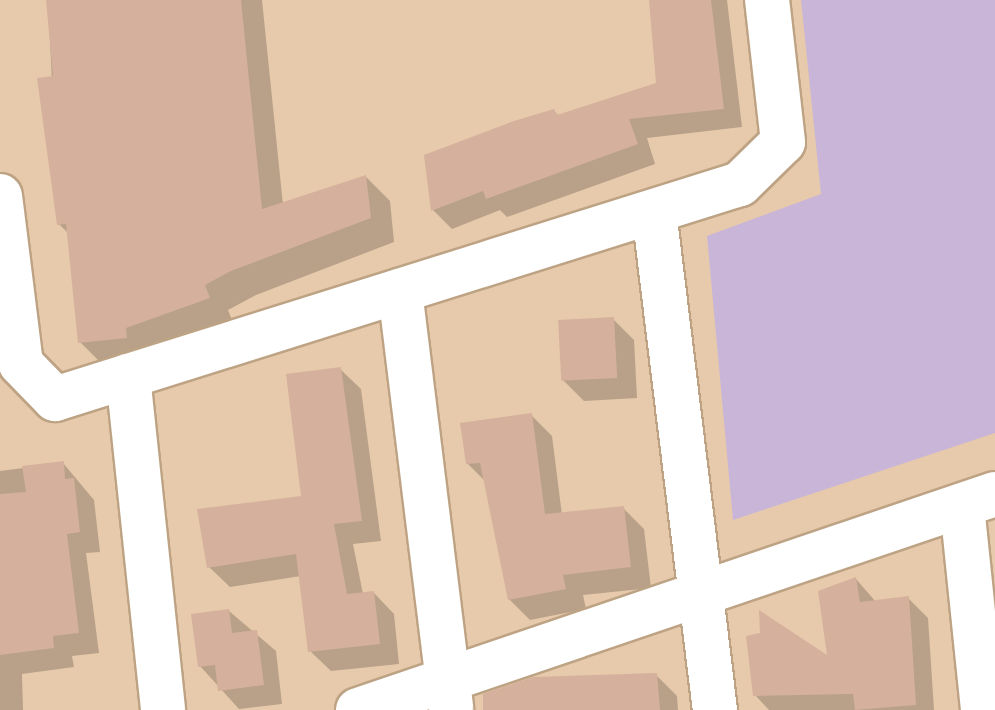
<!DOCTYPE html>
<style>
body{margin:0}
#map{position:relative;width:995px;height:710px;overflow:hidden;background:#e6caab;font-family:"DM Sans",sans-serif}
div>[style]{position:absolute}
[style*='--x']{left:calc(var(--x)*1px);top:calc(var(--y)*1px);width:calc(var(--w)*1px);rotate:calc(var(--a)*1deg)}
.green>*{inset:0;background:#c9b5d8}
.shadow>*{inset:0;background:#0003}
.building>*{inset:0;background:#d5b09c;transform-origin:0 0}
.roads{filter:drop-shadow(2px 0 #bda384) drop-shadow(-2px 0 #bda384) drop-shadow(0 2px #bda384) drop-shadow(0 -2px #bda384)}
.street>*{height:44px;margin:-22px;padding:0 22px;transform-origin:22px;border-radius:22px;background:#fff}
span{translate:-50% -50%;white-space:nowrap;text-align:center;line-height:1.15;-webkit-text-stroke:6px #e6caab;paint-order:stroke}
</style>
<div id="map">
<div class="green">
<i style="clip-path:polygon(801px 0,995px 0,995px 433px,733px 520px,707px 236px,821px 194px)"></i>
</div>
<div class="shadow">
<i style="clip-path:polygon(48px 0,262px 0,283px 205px,366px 177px,390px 201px,394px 242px,256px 295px,228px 310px,233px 323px,105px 367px,80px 342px,69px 234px,59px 224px)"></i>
<i style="clip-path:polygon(653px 0,727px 0,742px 127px,647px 138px,655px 164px,507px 217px,500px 210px,452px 229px,433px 210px,554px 111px,559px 116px,658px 84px)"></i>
<i style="clip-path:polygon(613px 319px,634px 340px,637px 398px,584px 401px,563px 380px)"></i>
<i style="clip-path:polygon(340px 369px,361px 389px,381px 541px,353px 544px,363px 594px,374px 593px,394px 614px,399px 664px,331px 671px,310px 651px,301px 576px,230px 587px,209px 567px,199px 511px,304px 498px)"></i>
<i style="clip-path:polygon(531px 415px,552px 436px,562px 515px,623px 508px,644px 529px,651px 588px,583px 595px,586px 609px,530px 620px,509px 599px,486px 482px,467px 463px)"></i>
<i style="clip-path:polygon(63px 463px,94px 500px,100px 552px,86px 553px,99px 653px,72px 656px,74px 667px,22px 674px,23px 710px,0 710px,0 471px)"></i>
<i style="clip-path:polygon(856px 579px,876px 602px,908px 598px,928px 618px,934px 710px,769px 710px,755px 695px,830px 660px)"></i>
<i style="clip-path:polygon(229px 611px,276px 651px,282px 704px,239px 709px,200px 666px)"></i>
<i style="clip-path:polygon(656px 675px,677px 696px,678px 710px,513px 710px)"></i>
</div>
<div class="building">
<i style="clip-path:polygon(46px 0,241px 0,262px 209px,366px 175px,371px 218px,231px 271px,205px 285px,210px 298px,126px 328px,127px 338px,78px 343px,66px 224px,57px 225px,37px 78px,53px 76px)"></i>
<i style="clip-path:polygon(649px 0,711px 0,724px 109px,629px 119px,638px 144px,486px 199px,483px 191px,431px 211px,424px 155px,514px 121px,554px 109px,557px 115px,656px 83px)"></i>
<i style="left:614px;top:317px;width:61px;height:56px;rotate:87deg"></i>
<i style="clip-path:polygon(341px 367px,362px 521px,334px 524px,347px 594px,374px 591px,380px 644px,308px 652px,296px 554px,207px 568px,197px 509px,301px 496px,286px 374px)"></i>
<i style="clip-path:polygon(532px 413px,545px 514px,624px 506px,631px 567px,563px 575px,566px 589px,508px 600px,480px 463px,466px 464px,460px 423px)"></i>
<i style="clip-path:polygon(64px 461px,65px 479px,74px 478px,80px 532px,67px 534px,79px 633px,53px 636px,54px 648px,0 655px,0 494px,26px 492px,22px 466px)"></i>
<i style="clip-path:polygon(856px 577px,860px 602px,909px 596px,916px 705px,855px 710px,853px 694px,753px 696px,746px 636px,760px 633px,759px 610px,827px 655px,818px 591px)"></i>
<i style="clip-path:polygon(229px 609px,232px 633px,257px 630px,264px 685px,218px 691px,215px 665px,198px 667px,191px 614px)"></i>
<i style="clip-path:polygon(657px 673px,660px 710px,483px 710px,483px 694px,533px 677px)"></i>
</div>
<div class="roads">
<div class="street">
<i style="--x:0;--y:196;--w:169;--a:82.9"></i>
<i style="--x:21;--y:364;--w:49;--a:45.8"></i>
<i style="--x:55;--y:399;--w:718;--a:-17.43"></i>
<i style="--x:740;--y:184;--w:60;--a:-44.3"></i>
<i style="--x:783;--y:142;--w:143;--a:-96.4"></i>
<i style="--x:654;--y:212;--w:502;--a:83.02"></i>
<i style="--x:400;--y:291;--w:420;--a:83"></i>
<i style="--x:128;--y:376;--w:336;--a:84"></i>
<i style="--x:962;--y:506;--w:205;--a:84.1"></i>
<i style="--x:358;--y:710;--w:673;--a:-18.73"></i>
</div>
</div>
</div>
